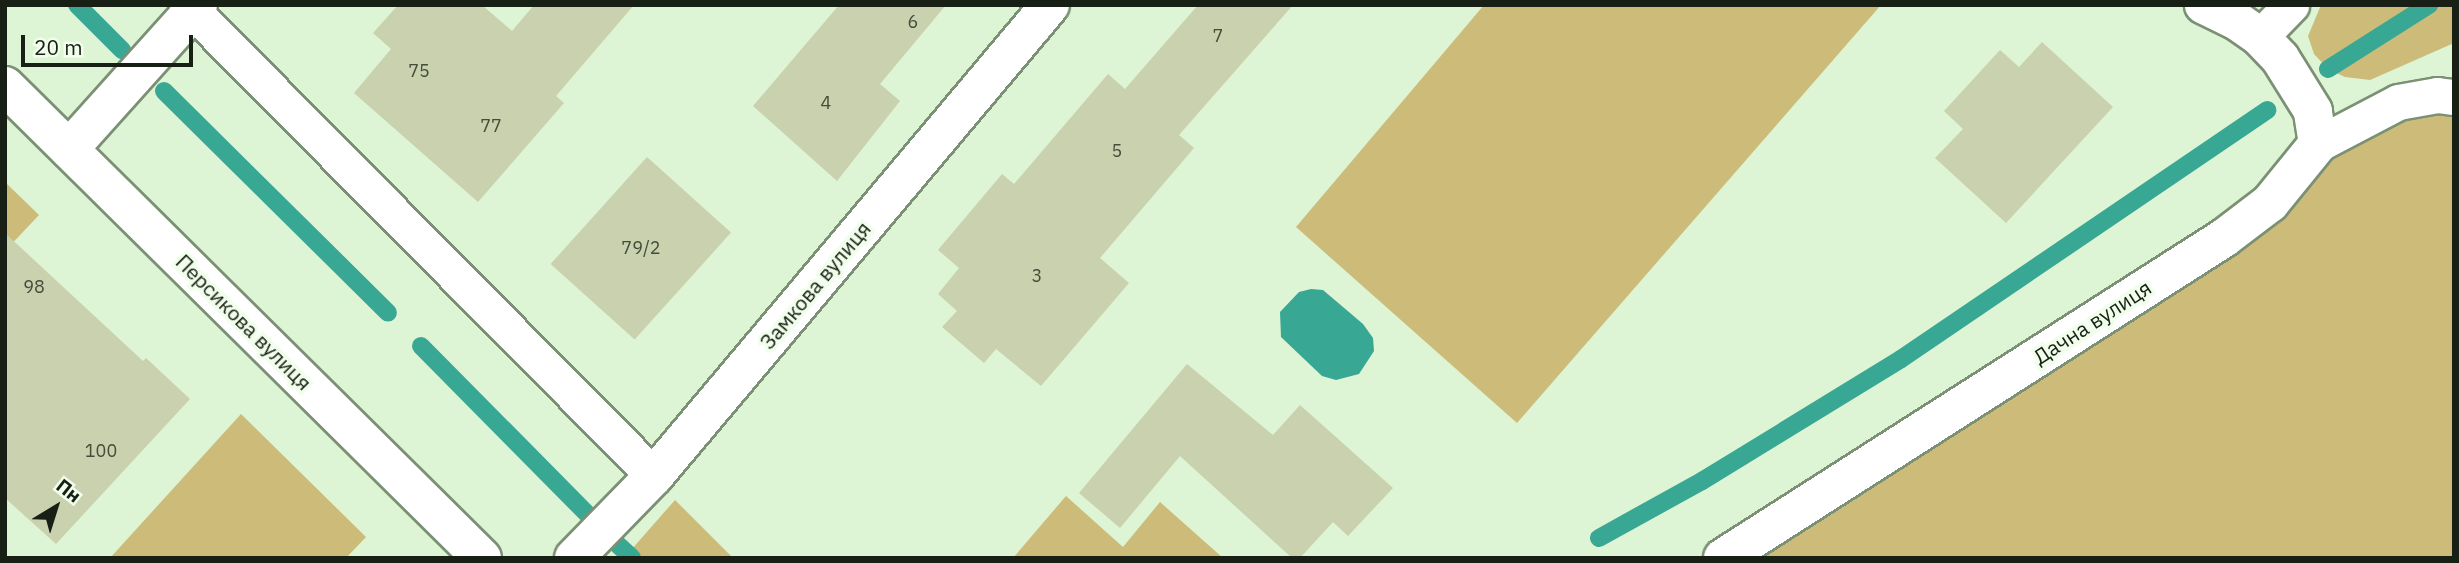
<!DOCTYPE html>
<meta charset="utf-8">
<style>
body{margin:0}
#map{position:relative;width:2459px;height:563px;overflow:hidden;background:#ddf4d5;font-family:"IBM Plex Sans",sans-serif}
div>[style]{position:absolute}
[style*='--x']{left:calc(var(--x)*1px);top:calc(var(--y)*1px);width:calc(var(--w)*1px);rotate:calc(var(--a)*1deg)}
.green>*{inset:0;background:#cdbc79}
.water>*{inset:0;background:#38a794}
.stream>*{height:18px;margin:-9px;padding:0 9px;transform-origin:9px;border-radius:9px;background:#38a794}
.building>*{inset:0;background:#cad1ae;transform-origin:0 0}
.roads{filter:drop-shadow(2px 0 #7b9074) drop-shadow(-2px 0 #7b9074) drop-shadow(0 2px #7b9074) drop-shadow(0 -2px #7b9074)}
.service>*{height:35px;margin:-17.5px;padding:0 17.5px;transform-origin:17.5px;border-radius:17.5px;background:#fff}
.minor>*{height:38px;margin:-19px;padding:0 19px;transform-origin:19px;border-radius:19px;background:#fff}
.secondary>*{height:38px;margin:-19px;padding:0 19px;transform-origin:19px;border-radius:19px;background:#fff}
span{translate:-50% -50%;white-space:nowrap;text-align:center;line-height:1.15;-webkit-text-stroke:7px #f0feeb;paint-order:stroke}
.number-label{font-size:18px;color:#444c3b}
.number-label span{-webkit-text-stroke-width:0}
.street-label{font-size:21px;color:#182015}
.frame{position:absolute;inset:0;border:7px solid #182015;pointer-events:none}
.north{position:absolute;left:21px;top:472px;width:70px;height:70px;-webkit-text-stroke:5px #f0feeb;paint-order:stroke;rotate:38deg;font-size:19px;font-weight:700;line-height:28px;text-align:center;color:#182015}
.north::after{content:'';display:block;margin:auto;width:24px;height:32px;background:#182015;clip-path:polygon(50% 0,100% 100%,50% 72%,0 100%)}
.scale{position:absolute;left:21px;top:35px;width:172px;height:32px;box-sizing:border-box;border:4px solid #182015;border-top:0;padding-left:9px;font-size:21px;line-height:24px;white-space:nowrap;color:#182015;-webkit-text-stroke:5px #f0feeb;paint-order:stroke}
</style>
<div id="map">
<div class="green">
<i style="clip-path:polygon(1484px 5px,1881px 5px,1517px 423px,1296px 227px)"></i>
<i style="clip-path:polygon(2321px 5px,2454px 5px,2454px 43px,2370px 80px,2345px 77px,2328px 69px,2314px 54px,2308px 36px)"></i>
<i style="clip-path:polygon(2432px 112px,2454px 114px,2454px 558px,1757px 558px,2278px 218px,2336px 157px,2404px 119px)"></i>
<i style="clip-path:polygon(5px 182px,39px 215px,5px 251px)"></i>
<i style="clip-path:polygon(241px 414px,366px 537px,346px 558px,110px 558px)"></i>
<i style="clip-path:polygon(1066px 496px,1123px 547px,1160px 502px,1223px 558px,1013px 558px)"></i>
<i style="clip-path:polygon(675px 500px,733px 558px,624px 558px)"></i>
</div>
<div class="water">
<i style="clip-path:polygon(1311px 289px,1323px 290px,1363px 324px,1373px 338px,1374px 351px,1359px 374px,1336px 380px,1322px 376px,1281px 337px,1280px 312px,1299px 292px)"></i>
</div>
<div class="stream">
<i style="--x:77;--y:5;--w:64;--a:45"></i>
<i style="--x:2328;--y:69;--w:120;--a:-32.4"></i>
<i style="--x:164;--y:91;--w:315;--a:44.7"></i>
<i style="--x:421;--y:346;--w:236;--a:45.3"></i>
<i style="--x:1599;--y:538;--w:118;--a:-29"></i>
<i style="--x:1702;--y:481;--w:233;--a:-31.5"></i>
<i style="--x:1901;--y:359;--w:443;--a:-34.2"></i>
<i style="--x:615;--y:542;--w:23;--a:43"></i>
</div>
<div class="building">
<i style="clip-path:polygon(398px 5px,482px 5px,512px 31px,534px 5px,634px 5px,556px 96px,564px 103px,478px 202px,354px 93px,391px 49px,373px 33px)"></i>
<i style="clip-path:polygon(839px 5px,946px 5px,880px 84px,900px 101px,837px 181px,753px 106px)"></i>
<i style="clip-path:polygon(1198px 5px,1293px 5px,1179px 135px,1194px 148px,1100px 258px,1129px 283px,1041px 386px,996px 349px,984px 363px,942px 327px,957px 311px,938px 294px,959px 268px,938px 250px,1002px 174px,1014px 184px,1108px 74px,1125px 89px)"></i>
<i style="clip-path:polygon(2042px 42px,2113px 107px,2006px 223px,1935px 158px,1963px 129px,1944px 111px,2000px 50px,2019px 67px)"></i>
<i style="left:647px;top:157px;width:113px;height:144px;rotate:42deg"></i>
<i style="clip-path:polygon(5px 233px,143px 361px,146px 358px,190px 399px,56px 544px,5px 498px)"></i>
<i style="clip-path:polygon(1187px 364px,1273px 435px,1300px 405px,1393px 488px,1348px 536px,1333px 522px,1300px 558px,1292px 558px,1180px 456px,1120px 528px,1079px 493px)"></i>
</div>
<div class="roads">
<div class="service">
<i style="--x:187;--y:5;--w:663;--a:45.24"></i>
<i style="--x:2260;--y:37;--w:45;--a:-45.9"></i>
<i style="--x:2318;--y:144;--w:90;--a:-27.7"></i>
<i style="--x:2398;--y:102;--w:40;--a:-10"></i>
<i style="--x:2437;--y:95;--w:17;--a:7"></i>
</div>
<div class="minor">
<i style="--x:69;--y:149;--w:193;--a:-48.1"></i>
<i style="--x:574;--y:558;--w:115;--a:-45.7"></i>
<i style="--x:654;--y:476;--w:615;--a:-49.94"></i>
<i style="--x:1723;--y:558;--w:594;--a:-32.57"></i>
<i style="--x:2224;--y:238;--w:58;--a:-37.3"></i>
<i style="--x:2270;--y:203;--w:76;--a:-50.9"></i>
<i style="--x:2318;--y:144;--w:33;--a:-99"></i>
<i style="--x:2313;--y:111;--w:62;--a:-121.9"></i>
<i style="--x:2280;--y:58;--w:29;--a:-134"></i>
<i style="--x:2260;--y:37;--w:28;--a:-145"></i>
<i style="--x:2237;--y:21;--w:37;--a:-154"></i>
</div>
<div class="secondary">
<i style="--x:5;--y:86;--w:671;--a:44.7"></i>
</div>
</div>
<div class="number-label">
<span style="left:913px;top:22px">6</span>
<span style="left:1218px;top:36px">7</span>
<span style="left:419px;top:71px">75</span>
<span style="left:826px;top:103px">4</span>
<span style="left:491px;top:126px">77</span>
<span style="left:1117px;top:151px">5</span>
<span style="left:641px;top:248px">79/2</span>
<span style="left:1037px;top:276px">3</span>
<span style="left:34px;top:287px">98</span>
<span style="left:101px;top:451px">100</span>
</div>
<div class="street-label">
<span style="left:815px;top:285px;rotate:-50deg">Замкова вулиця</span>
<span style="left:244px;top:322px;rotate:45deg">Персикова вулиця</span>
<span style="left:2092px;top:322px;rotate:-33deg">Дачна вулиця</span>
</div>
<div class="frame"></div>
<div class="north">Пн</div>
<div class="scale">20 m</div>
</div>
